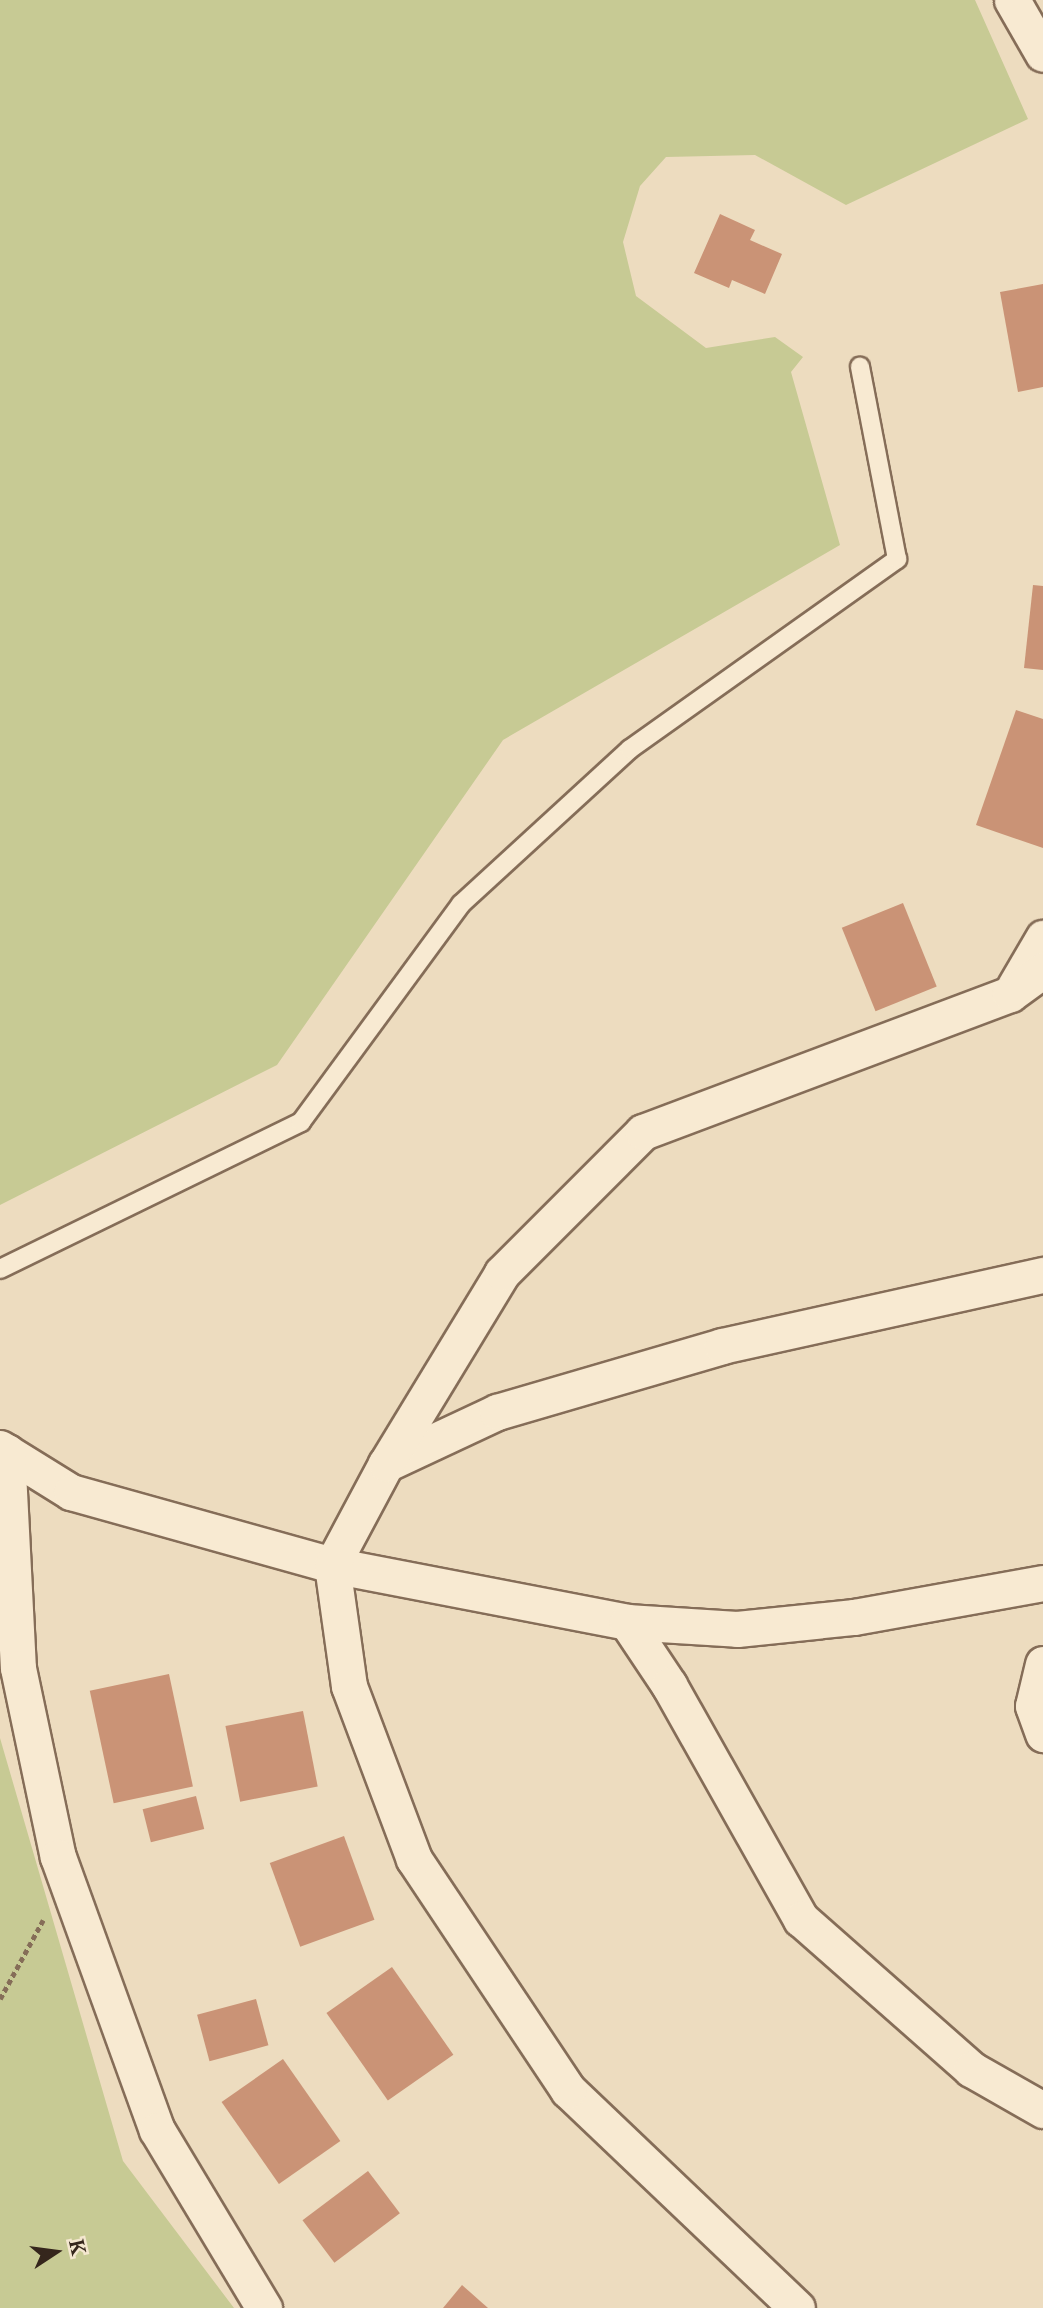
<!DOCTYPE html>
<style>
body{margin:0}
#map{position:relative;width:1043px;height:2308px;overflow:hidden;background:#eddcbf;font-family:"Libre Baskerville",serif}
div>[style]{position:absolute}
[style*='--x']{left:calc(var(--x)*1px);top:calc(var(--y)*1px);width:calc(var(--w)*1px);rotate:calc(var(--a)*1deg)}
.green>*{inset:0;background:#c7ca94}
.building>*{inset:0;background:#ca9376;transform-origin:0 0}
.path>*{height:4.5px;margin-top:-2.25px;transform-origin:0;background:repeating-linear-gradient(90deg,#856d58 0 5px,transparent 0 8.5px)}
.roads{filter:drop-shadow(2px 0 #856d58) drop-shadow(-2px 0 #856d58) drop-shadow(0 2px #856d58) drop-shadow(0 -2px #856d58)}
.lane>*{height:18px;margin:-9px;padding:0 9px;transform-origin:9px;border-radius:9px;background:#f8ead2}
.street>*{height:35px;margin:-17.5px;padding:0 17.5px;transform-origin:17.5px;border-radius:17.5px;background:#f8ead2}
span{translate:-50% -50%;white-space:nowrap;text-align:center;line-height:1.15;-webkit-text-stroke:6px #f4e7cf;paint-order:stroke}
.north{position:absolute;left:21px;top:2217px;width:70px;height:70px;-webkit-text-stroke:5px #f4e7cf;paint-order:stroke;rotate:77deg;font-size:19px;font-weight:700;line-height:28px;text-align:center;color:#35261c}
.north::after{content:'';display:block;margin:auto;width:24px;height:32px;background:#35261c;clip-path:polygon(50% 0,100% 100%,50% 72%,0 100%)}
</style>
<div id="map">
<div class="green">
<i style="clip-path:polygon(0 0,975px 0,1028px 119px,846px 205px,755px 155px,666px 157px,640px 186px,623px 242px,636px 296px,706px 348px,775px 337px,803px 357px,791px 372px,840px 545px,503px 740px,277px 1065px,0 1205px)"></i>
<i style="clip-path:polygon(0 1738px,123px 2161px,234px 2308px,0 2308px)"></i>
</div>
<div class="building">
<i style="clip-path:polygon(720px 214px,755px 230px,750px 240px,782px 254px,765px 294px,732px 280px,729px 288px,694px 273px)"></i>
<i style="clip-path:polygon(1043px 284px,1043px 387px,1018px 392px,1000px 292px)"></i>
<i style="clip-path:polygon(1033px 585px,1043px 586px,1043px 670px,1024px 668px)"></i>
<i style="clip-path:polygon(1016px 710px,1043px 719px,1043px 848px,976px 825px)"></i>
<i style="left:903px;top:903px;width:90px;height:66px;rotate:68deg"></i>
<i style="left:169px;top:1674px;width:115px;height:81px;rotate:78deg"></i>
<i style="left:303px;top:1711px;width:77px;height:79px;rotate:79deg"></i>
<i style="left:196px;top:1796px;width:34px;height:55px;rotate:76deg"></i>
<i style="left:344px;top:1836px;width:89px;height:79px;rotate:70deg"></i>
<i style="left:392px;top:1967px;width:107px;height:80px;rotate:55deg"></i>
<i style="left:256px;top:1999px;width:48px;height:61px;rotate:75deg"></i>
<i style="left:283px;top:2059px;width:100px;height:75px;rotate:55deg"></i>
<i style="left:368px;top:2171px;width:53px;height:82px;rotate:53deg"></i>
<i style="clip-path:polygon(462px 2285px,488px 2308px,443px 2308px)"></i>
</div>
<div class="path">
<i style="--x:0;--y:1999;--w:90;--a:-61.4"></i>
</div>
<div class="roads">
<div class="lane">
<i style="--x:0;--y:1269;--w:335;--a:-26"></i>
<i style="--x:301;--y:1122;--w:270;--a:-53.7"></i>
<i style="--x:461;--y:904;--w:229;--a:-42.5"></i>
<i style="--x:630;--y:749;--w:328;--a:-35.4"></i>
<i style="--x:897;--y:559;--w:196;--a:-100.9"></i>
</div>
<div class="street">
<i style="--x:1012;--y:0;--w:62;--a:60.1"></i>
<i style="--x:1015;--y:986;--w:56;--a:-59.7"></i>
<i style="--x:0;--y:1448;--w:84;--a:31.8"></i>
<i style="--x:71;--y:1492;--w:271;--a:15.6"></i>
<i style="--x:332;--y:1565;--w:300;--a:10.9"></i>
<i style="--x:627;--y:1622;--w:110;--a:3.6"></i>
<i style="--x:737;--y:1629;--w:118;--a:-5.9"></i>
<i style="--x:854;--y:1617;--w:192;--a:-10.2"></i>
<i style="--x:7;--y:1452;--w:216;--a:87.1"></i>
<i style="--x:18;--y:1668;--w:193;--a:78.1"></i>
<i style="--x:58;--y:1857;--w:290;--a:70.1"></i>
<i style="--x:157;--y:2130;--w:208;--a:59"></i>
<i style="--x:386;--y:1464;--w:123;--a:-25.1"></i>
<i style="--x:497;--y:1412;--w:234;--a:-16.3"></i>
<i style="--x:722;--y:1346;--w:329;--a:-12.5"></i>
<i style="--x:627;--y:1622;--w:76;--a:56.3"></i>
<i style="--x:669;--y:1685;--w:269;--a:60.6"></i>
<i style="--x:801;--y:1919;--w:227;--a:41.4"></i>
<i style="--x:971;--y:2069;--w:83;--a:29.7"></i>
<i style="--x:1043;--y:1664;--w:43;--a:103.4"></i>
<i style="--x:1033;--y:1706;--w:30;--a:70"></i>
<i style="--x:797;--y:2308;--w:316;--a:-136.4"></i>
<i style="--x:568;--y:2090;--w:278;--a:-123.7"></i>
<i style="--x:414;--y:1859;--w:185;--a:-110.6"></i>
<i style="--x:349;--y:1686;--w:122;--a:-98"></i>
<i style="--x:332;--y:1565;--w:115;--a:-61.9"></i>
<i style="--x:386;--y:1464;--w:223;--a:-58.7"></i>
<i style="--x:502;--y:1273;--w:199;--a:-45"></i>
<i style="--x:643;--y:1132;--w:392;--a:-20.6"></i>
<i style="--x:1010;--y:994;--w:41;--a:-36"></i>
</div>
</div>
<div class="north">K</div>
</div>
